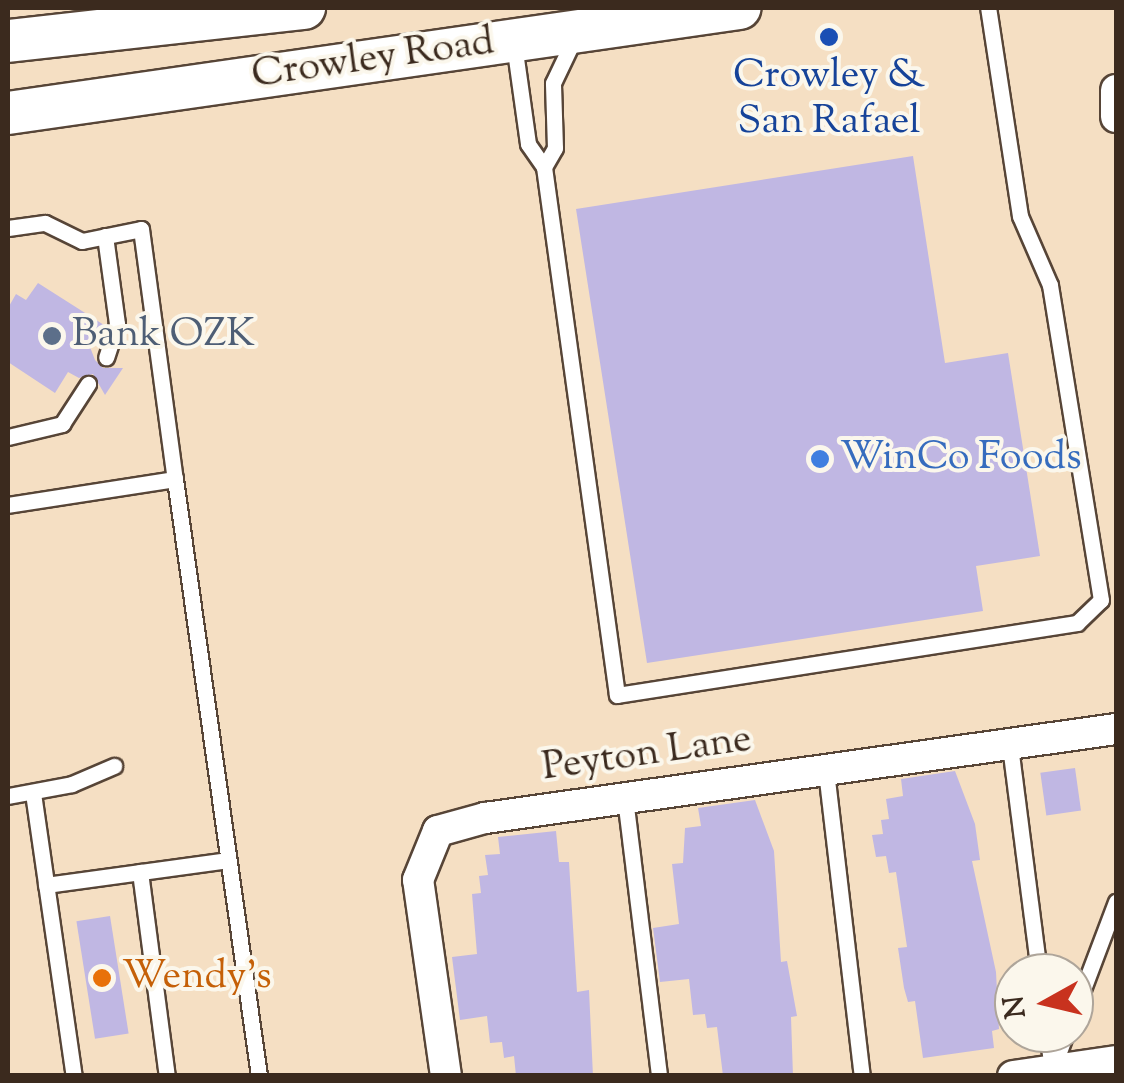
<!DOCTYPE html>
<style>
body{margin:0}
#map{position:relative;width:1124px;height:1083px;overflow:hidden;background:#f5dfc3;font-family:"Sorts Mill Goudy",serif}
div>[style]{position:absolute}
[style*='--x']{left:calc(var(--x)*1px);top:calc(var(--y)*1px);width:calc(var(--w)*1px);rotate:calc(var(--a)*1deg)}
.building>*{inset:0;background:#c0b7e3;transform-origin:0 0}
.roads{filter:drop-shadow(2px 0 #574537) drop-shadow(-2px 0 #574537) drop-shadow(0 2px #574537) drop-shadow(0 -2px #574537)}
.lane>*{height:15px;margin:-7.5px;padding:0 7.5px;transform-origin:7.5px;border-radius:7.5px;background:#fff}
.street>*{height:30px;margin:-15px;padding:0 15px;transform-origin:15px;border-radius:15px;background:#fff}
.secondary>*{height:42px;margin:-21px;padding:0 21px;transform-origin:21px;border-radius:21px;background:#fff}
.dots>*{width:28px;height:28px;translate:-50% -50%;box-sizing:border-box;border:5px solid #fbf7ec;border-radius:50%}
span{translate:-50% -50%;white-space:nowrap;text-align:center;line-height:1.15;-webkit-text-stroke:8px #fbf7ec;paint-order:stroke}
.street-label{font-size:40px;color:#3b2a1e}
.transit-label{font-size:40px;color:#164399}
.service-label{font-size:40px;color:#4e5e75}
.left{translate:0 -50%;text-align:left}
.shop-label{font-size:40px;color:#366cbe}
.food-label{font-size:40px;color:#c56008}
.frame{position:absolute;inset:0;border:10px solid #3b2a1e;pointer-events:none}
.north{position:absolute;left:994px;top:953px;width:100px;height:100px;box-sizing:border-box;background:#fbf7ec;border:2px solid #aea59a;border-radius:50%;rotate:262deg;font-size:28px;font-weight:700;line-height:40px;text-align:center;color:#3b2a1e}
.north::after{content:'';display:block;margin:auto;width:35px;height:45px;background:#c8321e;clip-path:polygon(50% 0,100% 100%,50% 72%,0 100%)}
</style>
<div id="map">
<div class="building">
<i style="clip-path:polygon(913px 156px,945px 363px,1008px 353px,1040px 556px,976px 566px,983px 611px,647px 663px,576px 209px)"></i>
<i style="clip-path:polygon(38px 283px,104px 325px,90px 347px,95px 360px,103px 368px,123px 368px,105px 395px,93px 374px,79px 378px,68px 372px,55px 393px,8px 362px,8px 308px,16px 294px,26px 300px)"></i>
<i style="left:1075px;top:768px;width:43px;height:35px;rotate:82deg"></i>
<i style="clip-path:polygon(955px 771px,975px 824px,980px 860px,972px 861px,996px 972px,999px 1029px,992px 1031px,994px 1048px,923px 1058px,915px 1001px,908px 1002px,904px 988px,898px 948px,907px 947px,896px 872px,889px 873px,886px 856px,876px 857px,872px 835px,883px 834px,881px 820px,889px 819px,886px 799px,903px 796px,901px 779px)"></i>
<i style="clip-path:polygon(755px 800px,774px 851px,781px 962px,787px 961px,797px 1016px,791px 1017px,793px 1076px,723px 1076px,717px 1027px,707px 1028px,705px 1014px,693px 1015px,689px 979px,660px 982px,653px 928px,679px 924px,672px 864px,683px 863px,685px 828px,701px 826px,698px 808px)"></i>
<i style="clip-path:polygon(556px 831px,559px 862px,569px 862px,577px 992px,589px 990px,593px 1076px,516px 1076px,514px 1056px,504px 1058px,502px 1042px,490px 1043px,487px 1016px,460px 1020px,452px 957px,477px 954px,472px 894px,481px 893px,479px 876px,488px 875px,485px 855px,500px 854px,498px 837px)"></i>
<i style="left:110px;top:916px;width:119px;height:34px;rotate:81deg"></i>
</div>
<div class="roads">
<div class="lane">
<i style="--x:514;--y:44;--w:101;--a:82"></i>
<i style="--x:528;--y:144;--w:28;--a:55"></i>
<i style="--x:544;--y:167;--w:533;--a:82.13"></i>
<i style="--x:617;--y:695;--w:466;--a:-8.9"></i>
<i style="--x:1077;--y:623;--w:33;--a:-44"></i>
<i style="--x:1101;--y:600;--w:319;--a:-99.2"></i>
<i style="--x:1050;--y:285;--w:75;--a:-113.5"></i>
<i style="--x:1020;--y:216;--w:210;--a:-98.7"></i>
<i style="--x:544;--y:167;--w:22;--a:-60"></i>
<i style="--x:555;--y:148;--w:65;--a:-91.8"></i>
<i style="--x:553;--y:83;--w:49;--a:-64.5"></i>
<i style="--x:8;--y:228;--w:37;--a:-8"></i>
<i style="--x:45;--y:223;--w:41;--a:25.9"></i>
<i style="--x:82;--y:241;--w:60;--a:-11.5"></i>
<i style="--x:141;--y:229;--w:252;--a:82.3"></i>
<i style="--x:175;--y:479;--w:169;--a:171.2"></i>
<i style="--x:105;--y:236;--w:89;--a:82.2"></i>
<i style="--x:117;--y:324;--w:35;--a:108"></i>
<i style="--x:8;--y:437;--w:56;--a:-13.5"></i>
<i style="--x:62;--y:424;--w:48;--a:-57"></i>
<i style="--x:175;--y:479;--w:603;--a:81.99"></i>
<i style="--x:1010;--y:746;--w:229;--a:82.7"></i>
<i style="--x:826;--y:771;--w:307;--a:83.3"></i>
<i style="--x:33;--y:793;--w:286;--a:81.8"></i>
<i style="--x:8;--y:796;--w:65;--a:-10.6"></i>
<i style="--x:72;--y:784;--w:46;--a:-23.2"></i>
<i style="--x:625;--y:798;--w:280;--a:83"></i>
<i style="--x:140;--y:872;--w:206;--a:82.5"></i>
<i style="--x:46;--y:885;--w:184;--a:-7.8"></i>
<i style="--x:1074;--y:1013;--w:119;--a:-69.3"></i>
<i style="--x:1047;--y:1033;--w:36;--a:82"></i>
<i style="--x:1052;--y:1071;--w:40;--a:-69.8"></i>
</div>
<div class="street">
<i style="--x:1116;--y:90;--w:27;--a:90"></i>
<i style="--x:446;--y:1076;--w:198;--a:-98.1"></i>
<i style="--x:418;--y:880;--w:53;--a:-67.8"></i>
<i style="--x:438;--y:831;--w:49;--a:-15.5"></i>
<i style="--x:485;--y:818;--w:637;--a:-8.03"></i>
<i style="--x:1013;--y:1076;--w:104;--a:-8.3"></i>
</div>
<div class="secondary">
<i style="--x:8;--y:41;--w:298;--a:-6.4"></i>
<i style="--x:8;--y:113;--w:739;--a:-8.17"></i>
</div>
</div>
<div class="dots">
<i style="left:829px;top:37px;background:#1a4fb4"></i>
<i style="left:52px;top:336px;background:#5c6f8a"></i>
<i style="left:820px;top:459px;background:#3f7fe0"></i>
<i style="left:102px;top:978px;background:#e8710a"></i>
</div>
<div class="street-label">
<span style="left:373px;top:60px;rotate:-8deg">Crowley Road</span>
<span style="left:647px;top:755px;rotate:-8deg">Peyton Lane</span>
</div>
<div class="transit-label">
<span style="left:829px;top:100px">Crowley &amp;<br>San Rafael</span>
</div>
<div class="service-label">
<span class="left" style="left:72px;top:336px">Bank OZK</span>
</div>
<div class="shop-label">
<span class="left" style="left:840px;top:459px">WinCo Foods</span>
</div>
<div class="food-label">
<span class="left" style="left:122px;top:978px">Wendy's</span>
</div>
<div class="frame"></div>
<div class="north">N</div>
</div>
